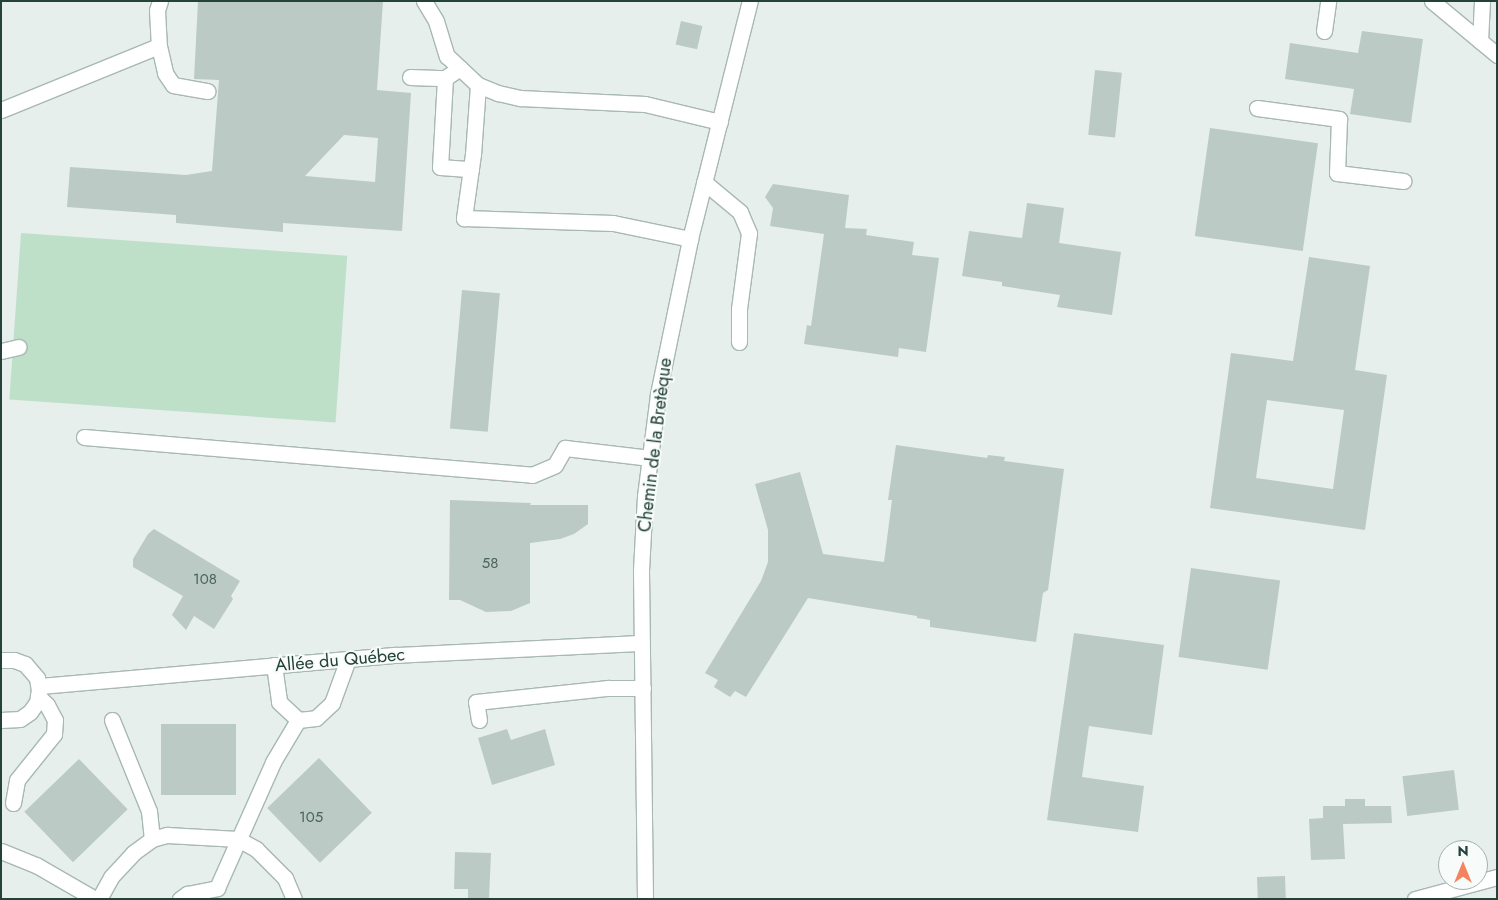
<!DOCTYPE html>
<meta charset="utf-8">
<style>
body{margin:0}
#map{position:relative;width:1498px;height:900px;overflow:hidden;background:#e6efeb;font-family:Jost,sans-serif}
div>[style]{position:absolute}
[style*='--x']{left:calc(var(--x)*1px);top:calc(var(--y)*1px);width:calc(var(--w)*1px);rotate:calc(var(--a)*1deg)}
.green>*{inset:0;background:#bfe0c8;transform-origin:0 0}
.building>*{inset:0;background:#bbcac4;transform-origin:0 0}
.roads{filter:drop-shadow(1px 0 #a8b8b2) drop-shadow(-1px 0 #a8b8b2) drop-shadow(0 1px #a8b8b2) drop-shadow(0 -1px #a8b8b2)}
.minor>*{height:15px;margin:-7.5px;padding:0 7.5px;transform-origin:7.5px;border-radius:7.5px;background:#fff}
span{translate:-50% -50%;white-space:nowrap;text-align:center;line-height:1.15;-webkit-text-stroke:4px #f7fbf9;paint-order:stroke}
.number-label{font-size:15px;color:#4a645c}
.number-label span{-webkit-text-stroke-width:0}
.street-label{font-size:18px;color:#24423a}
.frame{position:absolute;inset:0;border:2px solid #24423a;pointer-events:none}
.north{position:absolute;left:1438px;top:840px;width:50px;height:50px;box-sizing:border-box;background:#f7fbf9;border:1px solid #a3b1ad;border-radius:50%;rotate:0deg;font-size:14px;font-weight:700;line-height:20px;text-align:center;color:#24423a}
.north::after{content:'';display:block;margin:auto;width:18px;height:22px;background:#f4845f;clip-path:polygon(50% 0,100% 100%,50% 72%,0 100%)}
</style>
<div id="map">
<div class="green">
<i style="left:21px;top:233px;width:327px;height:167px;rotate:4deg"></i>
</div>
<div class="building">
<i style="clip-path:polygon(evenodd,198px 1px,383px 1px,377px 90px,411px 93px,402px 231px,283px 223px,283px 232px,176px 223px,176px 215px,67px 207px,70px 167px,186px 175px,212px 171px,219px 80px,194px 79px,198px 1px,344px 135px,378px 138px,375px 182px,305px 176px,344px 135px)"></i>
<i style="left:681px;top:21px;width:22px;height:24px;rotate:13deg"></i>
<i style="clip-path:polygon(1362px 31px,1423px 39px,1411px 123px,1350px 114px,1354px 89px,1285px 79px,1290px 43px,1358px 53px)"></i>
<i style="left:1095px;top:70px;width:27px;height:65px;rotate:6deg"></i>
<i style="left:1210px;top:128px;width:109px;height:109px;rotate:8deg"></i>
<i style="clip-path:polygon(773px 184px,849px 195px,845px 228px,867px 229px,866px 235px,914px 242px,912px 255px,939px 258px,926px 352px,899px 348px,898px 357px,804px 344px,807px 325px,811px 326px,824px 234px,770px 226px,773px 208px,765px 197px)"></i>
<i style="clip-path:polygon(1027px 203px,1064px 208px,1059px 243px,1121px 252px,1112px 315px,1057px 307px,1060px 295px,1002px 286px,1002px 282px,962px 276px,969px 231px,1022px 238px)"></i>
<i style="clip-path:polygon(evenodd,1309px 257px,1370px 266px,1355px 370px,1387px 375px,1365px 530px,1210px 508px,1231px 353px,1293px 361px,1309px 257px,1267px 400px,1344px 410px,1333px 489px,1256px 478px,1267px 400px)"></i>
<i style="left:462px;top:290px;width:38px;height:139px;rotate:5deg"></i>
<i style="clip-path:polygon(896px 445px,987px 458px,988px 455px,1005px 457px,1004px 461px,1064px 469px,1048px 590px,1043px 593px,1036px 642px,930px 627px,930px 620px,917px 618px,917px 616px,808px 598px,746px 697px,735px 691px,730px 697px,714px 687px,718px 680px,705px 673px,761px 581px,768px 562px,768px 530px,755px 484px,800px 472px,823px 554px,884px 562px,892px 500px,888px 500px)"></i>
<i style="clip-path:polygon(450px 500px,531px 503px,530px 505px,588px 505px,588px 524px,574px 534px,560px 539px,530px 543px,530px 603px,511px 611px,486px 612px,460px 600px,449px 600px)"></i>
<i style="clip-path:polygon(154px 529px,240px 581px,231px 596px,233px 599px,214px 629px,194px 616px,186px 630px,172px 615px,183px 596px,133px 567px,133px 559px,148px 534px)"></i>
<i style="left:1191px;top:568px;width:90px;height:90px;rotate:8deg"></i>
<i style="clip-path:polygon(1074px 633px,1164px 645px,1152px 735px,1089px 726px,1082px 777px,1144px 786px,1138px 832px,1047px 820px)"></i>
<i style="left:161px;top:724px;width:75px;height:71px"></i>
<i style="clip-path:polygon(507px 729px,511px 740px,545px 729px,555px 765px,492px 785px,478px 738px)"></i>
<i style="left:319px;top:758px;width:76px;height:72px;rotate:46deg"></i>
<i style="left:79px;top:759px;width:70px;height:76px;rotate:46deg"></i>
<i style="left:1454px;top:770px;width:40px;height:52px;rotate:83deg"></i>
<i style="clip-path:polygon(1345px 799px,1365px 799px,1365px 806px,1391px 806px,1392px 823px,1343px 824px,1345px 859px,1311px 860px,1309px 819px,1323px 818px,1323px 806px,1345px 806px)"></i>
<i style="clip-path:polygon(455px 852px,491px 853px,489px 899px,468px 899px,468px 889px,454px 889px)"></i>
<i style="left:1285px;top:876px;width:23px;height:28px;rotate:88deg"></i>
</div>
<div class="roads">
<div class="minor">
<i style="--x:160;--y:1;--w:9;--a:108"></i>
<i style="--x:157;--y:10;--w:36;--a:87"></i>
<i style="--x:159;--y:46;--w:28;--a:77"></i>
<i style="--x:165;--y:73;--w:14;--a:56"></i>
<i style="--x:173;--y:85;--w:35;--a:10"></i>
<i style="--x:424;--y:1;--w:23;--a:59"></i>
<i style="--x:436;--y:21;--w:37;--a:73"></i>
<i style="--x:447;--y:56;--w:42;--a:43.1"></i>
<i style="--x:478;--y:85;--w:22;--a:22"></i>
<i style="--x:498;--y:93;--w:23;--a:13"></i>
<i style="--x:520;--y:98;--w:125;--a:2.7"></i>
<i style="--x:645;--y:104;--w:77;--a:13.5"></i>
<i style="--x:1432;--y:1;--w:85;--a:39.7"></i>
<i style="--x:1324;--y:31;--w:30;--a:-82"></i>
<i style="--x:1480;--y:41;--w:40;--a:-87.1"></i>
<i style="--x:460;--y:68;--w:18;--a:146"></i>
<i style="--x:445;--y:78;--w:89;--a:93.2"></i>
<i style="--x:440;--y:167;--w:31;--a:4"></i>
<i style="--x:410;--y:77;--w:35;--a:2"></i>
<i style="--x:478;--y:85;--w:69;--a:94.1"></i>
<i style="--x:473;--y:154;--w:65;--a:98"></i>
<i style="--x:464;--y:218;--w:149;--a:1.9"></i>
<i style="--x:613;--y:223;--w:79;--a:11.7"></i>
<i style="--x:1257;--y:108;--w:83;--a:7.6"></i>
<i style="--x:1339;--y:119;--w:54;--a:92.1"></i>
<i style="--x:1337;--y:173;--w:67;--a:6.8"></i>
<i style="--x:1;--y:110;--w:170;--a:-22.1"></i>
<i style="--x:704;--y:182;--w:47;--a:39.8"></i>
<i style="--x:740;--y:212;--w:23;--a:67"></i>
<i style="--x:749;--y:233;--w:77;--a:97.5"></i>
<i style="--x:739;--y:309;--w:33;--a:90"></i>
<i style="--x:1;--y:351;--w:18;--a:-13"></i>
<i style="--x:84;--y:437;--w:450;--a:4.8"></i>
<i style="--x:532;--y:475;--w:25;--a:-23"></i>
<i style="--x:555;--y:465;--w:20;--a:-60"></i>
<i style="--x:565;--y:448;--w:86;--a:6.7"></i>
<i style="--x:1;--y:660;--w:13;--a:0"></i>
<i style="--x:14;--y:660;--w:12;--a:20"></i>
<i style="--x:25;--y:664;--w:18;--a:49"></i>
<i style="--x:37;--y:678;--w:12;--a:81"></i>
<i style="--x:39;--y:690;--w:12;--a:99"></i>
<i style="--x:37;--y:702;--w:12;--a:125"></i>
<i style="--x:30;--y:712;--w:12;--a:145"></i>
<i style="--x:20;--y:719;--w:19;--a:177"></i>
<i style="--x:274;--y:665;--w:37;--a:82"></i>
<i style="--x:279;--y:702;--w:26;--a:43"></i>
<i style="--x:39;--y:686;--w:357;--a:-5"></i>
<i style="--x:395;--y:655;--w:247;--a:-2.8"></i>
<i style="--x:112;--y:720;--w:98;--a:67.9"></i>
<i style="--x:149;--y:811;--w:28;--a:84"></i>
<i style="--x:298;--y:720;--w:18;--a:-6"></i>
<i style="--x:316;--y:718;--w:22;--a:-43"></i>
<i style="--x:332;--y:703;--w:47;--a:-70"></i>
<i style="--x:479;--y:720;--w:18;--a:-99"></i>
<i style="--x:476;--y:702;--w:133;--a:-6.1"></i>
<i style="--x:608;--y:688;--w:35;--a:0"></i>
<i style="--x:13;--y:803;--w:23;--a:-80"></i>
<i style="--x:17;--y:780;--w:59;--a:-51.2"></i>
<i style="--x:54;--y:734;--w:14;--a:-86"></i>
<i style="--x:55;--y:720;--w:17;--a:-118"></i>
<i style="--x:47;--y:705;--w:13;--a:-135"></i>
<i style="--x:1;--y:851;--w:38;--a:22"></i>
<i style="--x:36;--y:865;--w:68;--a:30"></i>
<i style="--x:217;--y:888;--w:138;--a:-66"></i>
<i style="--x:273;--y:762;--w:49;--a:-59.2"></i>
<i style="--x:99;--y:899;--w:25;--a:-61"></i>
<i style="--x:111;--y:877;--w:33;--a:-47"></i>
<i style="--x:133;--y:853;--w:24;--a:-36"></i>
<i style="--x:152;--y:839;--w:16;--a:-15"></i>
<i style="--x:167;--y:835;--w:71;--a:3.2"></i>
<i style="--x:238;--y:839;--w:21;--a:29"></i>
<i style="--x:256;--y:849;--w:41;--a:45"></i>
<i style="--x:285;--y:878;--w:23;--a:67"></i>
<i style="--x:180;--y:899;--w:9;--a:-36"></i>
<i style="--x:187;--y:894;--w:31;--a:-11"></i>
<i style="--x:645;--y:899;--w:329;--a:-90.7"></i>
<i style="--x:641;--y:570;--w:74;--a:-86.9"></i>
<i style="--x:645;--y:496;--w:103;--a:-82.7"></i>
<i style="--x:658;--y:394;--w:158;--a:-78.3"></i>
<i style="--x:690;--y:239;--w:245;--a:-75.9"></i>
<i style="--x:1415;--y:899;--w:85;--a:-15"></i>
</div>
</div>
<div class="number-label">
<span style="left:490px;top:564px">58</span>
<span style="left:205px;top:580px">108</span>
<span style="left:311px;top:818px">105</span>
</div>
<div class="street-label">
<span style="left:655px;top:445px;rotate:-83deg">Chemin de la Bretèque</span>
<span style="left:340px;top:660px;rotate:-5deg">Allée du Québec</span>
</div>
<div class="frame"></div>
<div class="north">N</div>
</div>
